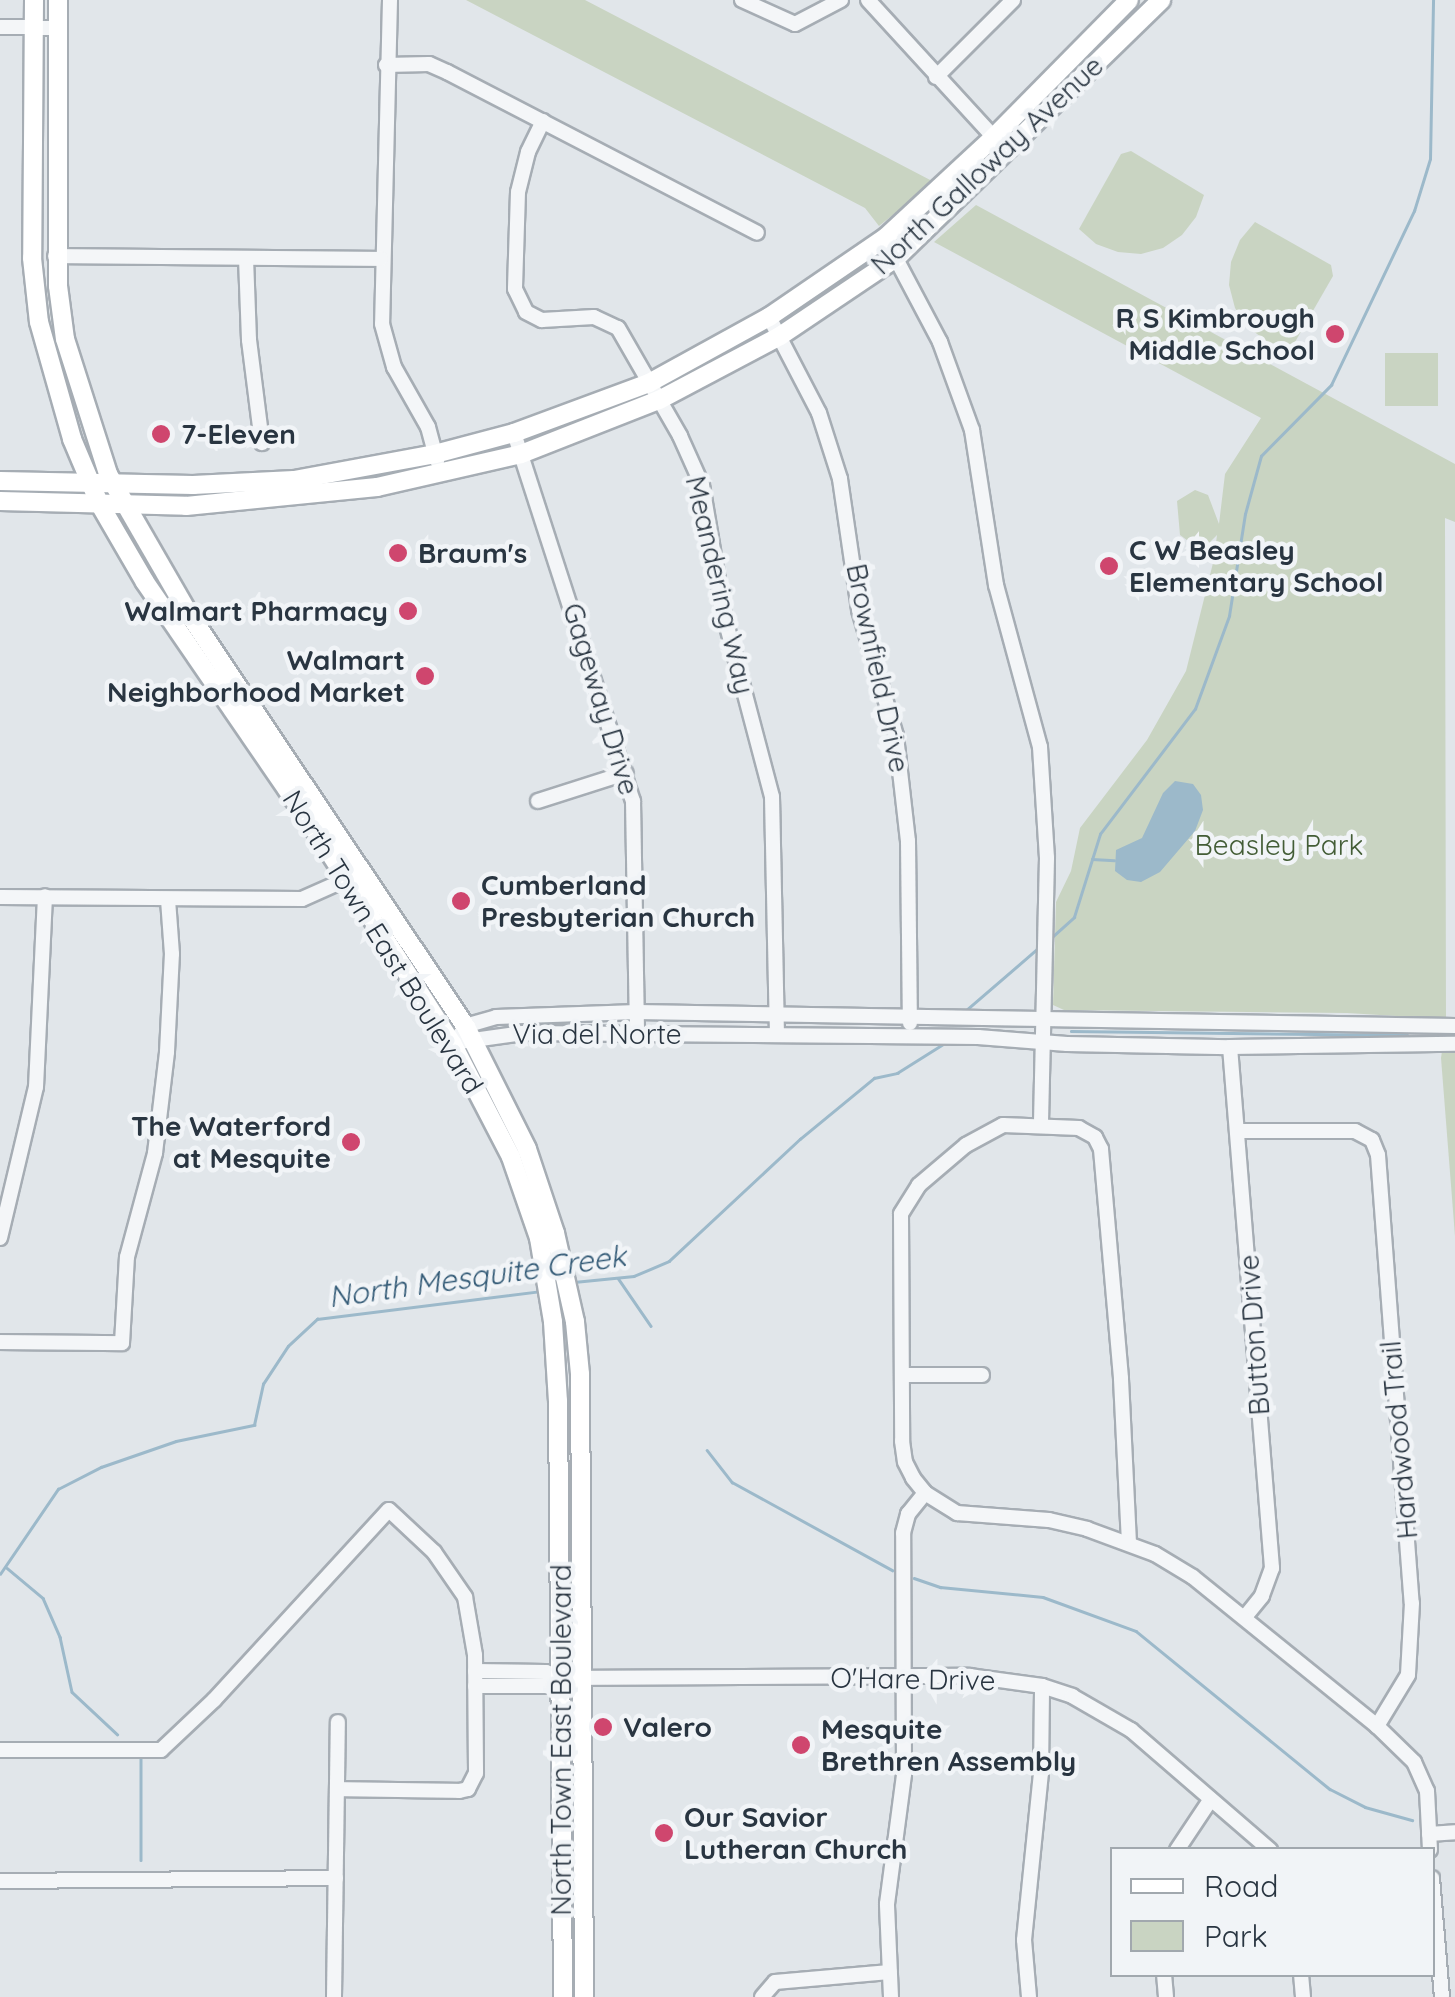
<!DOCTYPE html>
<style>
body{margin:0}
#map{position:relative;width:1455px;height:1997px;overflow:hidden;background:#e1e6ea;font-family:Quicksand,sans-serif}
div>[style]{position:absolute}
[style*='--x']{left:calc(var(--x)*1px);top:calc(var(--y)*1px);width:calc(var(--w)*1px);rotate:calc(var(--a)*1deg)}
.green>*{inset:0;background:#c9d4c2;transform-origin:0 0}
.water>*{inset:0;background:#9cb9ca}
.stream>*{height:2.5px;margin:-1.25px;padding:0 1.25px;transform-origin:1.25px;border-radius:1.25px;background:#9cb9ca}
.roads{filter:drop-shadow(2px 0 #a6adb4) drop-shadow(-2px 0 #a6adb4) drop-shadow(0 2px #a6adb4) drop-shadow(0 -2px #a6adb4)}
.minor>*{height:14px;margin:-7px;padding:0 7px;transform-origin:7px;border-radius:7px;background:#f4f6f8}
.major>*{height:18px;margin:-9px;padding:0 9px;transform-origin:9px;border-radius:9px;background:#fff}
.dots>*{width:28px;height:28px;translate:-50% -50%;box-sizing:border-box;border:5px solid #f1f4f7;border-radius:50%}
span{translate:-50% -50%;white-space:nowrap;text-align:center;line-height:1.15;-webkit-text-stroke:9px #f1f4f7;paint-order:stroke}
.street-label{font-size:28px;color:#293541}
.poi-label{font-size:28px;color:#293541;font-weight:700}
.right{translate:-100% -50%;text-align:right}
.left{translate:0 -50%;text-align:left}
.park-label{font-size:28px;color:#435d36}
.water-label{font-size:30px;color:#335a76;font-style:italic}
.legend{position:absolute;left:1110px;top:1847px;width:325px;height:130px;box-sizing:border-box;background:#f1f4f7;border:2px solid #a1a8ae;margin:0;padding:12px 18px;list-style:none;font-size:30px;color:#293541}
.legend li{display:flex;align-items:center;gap:20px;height:50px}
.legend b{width:50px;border:2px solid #a1a8ae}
</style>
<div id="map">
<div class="green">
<i style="clip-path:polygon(466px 0,585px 0,934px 182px,879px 226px,865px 208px)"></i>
<i style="clip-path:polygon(1131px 151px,1204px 195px,1196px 217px,1182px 235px,1163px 248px,1141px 254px,1118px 252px,1096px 244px,1079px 229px,1121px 154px)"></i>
<i style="clip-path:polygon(976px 205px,1455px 464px,1455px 522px,1445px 518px,1446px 1019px,1347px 1013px,1064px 1010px,1053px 1005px,1056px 902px,1071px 871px,1080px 828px,1147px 740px,1186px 671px,1214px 559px,1217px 535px,1208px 544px,1195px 546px,1180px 535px,1177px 501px,1195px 490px,1208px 495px,1219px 524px,1225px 474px,1261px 418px,934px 242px)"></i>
<i style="clip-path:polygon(1255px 222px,1331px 265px,1333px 276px,1291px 349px,1268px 342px,1249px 328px,1235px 308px,1229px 285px,1231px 262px,1240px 240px)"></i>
<i style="left:1385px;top:353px;width:53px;height:53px"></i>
<i style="clip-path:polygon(1442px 1051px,1455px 1051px,1455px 1236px,1441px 1058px)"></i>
</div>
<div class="water">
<i style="clip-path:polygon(1175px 781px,1193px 784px,1201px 795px,1203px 810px,1195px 831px,1160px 872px,1141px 882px,1127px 880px,1115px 871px,1116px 850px,1142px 838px,1163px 793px)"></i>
</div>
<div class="stream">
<i style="--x:1092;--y:859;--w:22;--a:3"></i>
<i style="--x:1051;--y:938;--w:31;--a:-42"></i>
<i style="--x:1074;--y:917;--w:87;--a:-72.6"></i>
<i style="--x:1100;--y:834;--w:157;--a:-52.8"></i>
<i style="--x:1195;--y:709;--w:99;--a:-69.9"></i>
<i style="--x:1229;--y:616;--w:103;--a:-81.1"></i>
<i style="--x:1245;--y:514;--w:60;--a:-74.6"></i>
<i style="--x:1261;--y:456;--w:100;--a:-45.4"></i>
<i style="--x:1331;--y:385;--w:193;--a:-64.5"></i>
<i style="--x:1414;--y:211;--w:54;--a:-72.9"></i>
<i style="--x:1430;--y:159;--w:159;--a:-88.9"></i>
<i style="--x:964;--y:1012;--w:96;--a:-40.8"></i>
<i style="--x:1071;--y:1031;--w:336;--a:0.7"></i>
<i style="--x:618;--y:1278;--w:58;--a:55.5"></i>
<i style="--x:574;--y:1282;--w:60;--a:-5.7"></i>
<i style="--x:634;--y:1276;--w:38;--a:-23"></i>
<i style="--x:669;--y:1261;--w:179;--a:-43"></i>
<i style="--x:800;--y:1139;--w:96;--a:-39.5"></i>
<i style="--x:874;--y:1078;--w:24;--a:-12"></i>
<i style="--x:897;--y:1073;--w:54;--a:-32.2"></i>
<i style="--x:707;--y:1450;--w:41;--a:52"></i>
<i style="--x:732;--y:1482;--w:183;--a:28.8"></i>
<i style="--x:7;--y:1568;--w:47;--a:39.8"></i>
<i style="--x:43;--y:1598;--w:43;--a:66.4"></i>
<i style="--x:60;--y:1637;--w:56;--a:77.7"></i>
<i style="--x:72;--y:1692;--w:62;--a:43"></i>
<i style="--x:0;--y:1574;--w:103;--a:-55.7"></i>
<i style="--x:58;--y:1489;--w:48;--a:-27.1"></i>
<i style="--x:101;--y:1467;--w:79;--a:-19.1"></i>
<i style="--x:176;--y:1441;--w:80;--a:-11.6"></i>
<i style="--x:254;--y:1425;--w:42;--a:-77.6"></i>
<i style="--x:263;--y:1384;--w:45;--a:-56.7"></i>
<i style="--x:288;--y:1346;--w:40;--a:-43"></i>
<i style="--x:317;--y:1319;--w:227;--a:-7.1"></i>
<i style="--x:914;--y:1578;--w:28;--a:19"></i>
<i style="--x:940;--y:1587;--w:103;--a:5.5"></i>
<i style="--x:1043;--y:1597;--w:99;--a:20.1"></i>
<i style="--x:1136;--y:1631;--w:250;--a:39.2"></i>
<i style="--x:1330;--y:1789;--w:39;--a:27"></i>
<i style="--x:1365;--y:1807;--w:49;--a:15.5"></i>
<i style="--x:141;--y:1757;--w:103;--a:90"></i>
</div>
<div class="roads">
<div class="minor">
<i style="--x:390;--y:0;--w:324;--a:91.4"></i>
<i style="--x:382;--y:324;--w:45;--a:74.4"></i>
<i style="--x:394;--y:367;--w:69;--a:60.5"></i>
<i style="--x:428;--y:427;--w:35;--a:75"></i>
<i style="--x:742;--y:0;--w:58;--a:24.4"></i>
<i style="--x:795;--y:24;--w:52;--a:-27.6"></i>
<i style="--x:868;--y:0;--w:194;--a:47.5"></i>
<i style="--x:0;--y:27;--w:57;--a:1"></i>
<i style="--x:386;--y:65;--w:43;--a:-1.3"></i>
<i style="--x:429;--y:64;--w:20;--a:24"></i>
<i style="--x:447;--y:72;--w:349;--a:27.4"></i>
<i style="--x:936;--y:77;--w:109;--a:-45"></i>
<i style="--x:543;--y:121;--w:34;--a:116"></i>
<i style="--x:528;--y:152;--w:41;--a:104"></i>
<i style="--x:518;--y:192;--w:97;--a:91.8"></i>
<i style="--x:515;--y:289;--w:25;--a:64"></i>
<i style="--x:526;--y:312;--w:18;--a:27"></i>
<i style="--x:542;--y:320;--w:52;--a:-3.3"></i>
<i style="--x:594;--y:317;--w:26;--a:25"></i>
<i style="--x:618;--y:328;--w:125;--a:60.1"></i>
<i style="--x:680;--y:436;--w:54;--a:65.8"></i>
<i style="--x:702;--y:485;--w:132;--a:80.4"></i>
<i style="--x:724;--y:615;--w:188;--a:75.2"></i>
<i style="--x:772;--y:797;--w:237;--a:88.8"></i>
<i style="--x:885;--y:238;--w:118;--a:62.1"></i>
<i style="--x:940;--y:342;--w:94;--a:70"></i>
<i style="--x:972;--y:430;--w:157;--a:81.2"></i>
<i style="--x:996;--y:585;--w:168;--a:74.8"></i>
<i style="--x:1040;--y:747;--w:111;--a:86.4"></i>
<i style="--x:1047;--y:858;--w:268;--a:91.3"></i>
<i style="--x:55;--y:256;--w:326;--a:0.5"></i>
<i style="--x:246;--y:258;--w:82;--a:87.9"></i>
<i style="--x:249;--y:340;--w:104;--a:82.8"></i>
<i style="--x:769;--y:317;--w:108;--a:62.5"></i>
<i style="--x:819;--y:413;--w:69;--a:72.3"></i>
<i style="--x:840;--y:479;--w:132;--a:81.7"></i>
<i style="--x:859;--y:610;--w:131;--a:73.6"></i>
<i style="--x:896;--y:736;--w:106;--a:83.5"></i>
<i style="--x:908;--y:841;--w:182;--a:89.4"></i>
<i style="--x:514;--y:433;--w:387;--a:72.1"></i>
<i style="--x:633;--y:801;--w:233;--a:89"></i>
<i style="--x:538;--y:801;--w:92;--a:-17.7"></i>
<i style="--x:0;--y:897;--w:302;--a:0.4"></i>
<i style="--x:302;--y:899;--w:57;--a:-23.9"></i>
<i style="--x:461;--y:1033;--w:14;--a:-39"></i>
<i style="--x:472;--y:1024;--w:25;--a:-16"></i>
<i style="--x:496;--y:1017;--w:141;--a:-2"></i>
<i style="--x:637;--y:1012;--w:818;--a:0.98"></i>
<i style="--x:452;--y:1043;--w:72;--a:-8"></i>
<i style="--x:523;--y:1033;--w:455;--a:0.5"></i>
<i style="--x:978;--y:1037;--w:89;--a:4.5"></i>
<i style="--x:1067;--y:1044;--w:163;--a:1.1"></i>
<i style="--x:1230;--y:1047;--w:225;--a:-0.8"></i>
<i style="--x:1230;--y:1047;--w:523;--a:85.39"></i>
<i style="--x:1272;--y:1568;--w:30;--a:110"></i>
<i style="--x:1262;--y:1596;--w:26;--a:129"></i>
<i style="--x:1239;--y:1131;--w:116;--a:0"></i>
<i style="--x:1355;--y:1131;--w:19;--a:28"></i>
<i style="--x:1372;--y:1140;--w:16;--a:68"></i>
<i style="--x:1378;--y:1155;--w:449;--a:85.7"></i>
<i style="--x:1412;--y:1603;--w:72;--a:93.2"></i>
<i style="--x:1408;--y:1675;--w:60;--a:121.3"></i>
<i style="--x:0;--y:1238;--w:155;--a:-76.6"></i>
<i style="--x:36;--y:1087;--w:191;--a:-87.3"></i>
<i style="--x:0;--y:1342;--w:122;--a:0.5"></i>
<i style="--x:122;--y:1343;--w:86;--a:-86.7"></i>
<i style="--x:127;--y:1257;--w:108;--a:-74.9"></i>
<i style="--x:155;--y:1153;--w:102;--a:-83.2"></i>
<i style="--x:167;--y:1052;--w:98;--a:-87.1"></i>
<i style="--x:172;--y:954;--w:55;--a:-94.2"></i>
<i style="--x:902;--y:1375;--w:80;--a:0"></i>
<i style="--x:1129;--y:1543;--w:165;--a:-92.8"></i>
<i style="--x:1121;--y:1378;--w:230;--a:-95"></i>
<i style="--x:1101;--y:1149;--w:13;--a:-117"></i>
<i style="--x:1095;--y:1137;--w:18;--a:-151"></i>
<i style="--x:1079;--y:1128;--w:76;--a:-177.7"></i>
<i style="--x:1003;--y:1125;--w:42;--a:151.6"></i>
<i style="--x:966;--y:1145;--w:62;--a:139.6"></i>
<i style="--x:919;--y:1185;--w:34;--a:122"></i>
<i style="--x:901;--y:1214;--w:227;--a:89.7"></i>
<i style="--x:902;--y:1441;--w:21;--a:82"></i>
<i style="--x:905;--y:1462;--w:18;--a:63"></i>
<i style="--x:913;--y:1478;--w:19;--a:51"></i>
<i style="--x:925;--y:1493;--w:38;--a:32"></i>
<i style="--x:957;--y:1513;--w:92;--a:4.4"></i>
<i style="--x:1049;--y:1520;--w:39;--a:13"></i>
<i style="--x:1087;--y:1529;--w:72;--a:20.2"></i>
<i style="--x:1155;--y:1554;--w:44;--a:31.2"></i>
<i style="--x:1193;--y:1577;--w:237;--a:39"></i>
<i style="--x:1377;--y:1726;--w:52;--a:44.2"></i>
<i style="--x:1414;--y:1762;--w:32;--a:66"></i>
<i style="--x:1427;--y:1791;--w:59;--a:87.1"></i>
<i style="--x:475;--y:1671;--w:71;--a:0.8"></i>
<i style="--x:546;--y:1672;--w:15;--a:23"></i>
<i style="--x:560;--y:1678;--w:410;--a:-0.3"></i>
<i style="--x:970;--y:1676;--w:73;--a:7.9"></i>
<i style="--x:1042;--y:1686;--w:32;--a:18"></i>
<i style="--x:1072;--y:1696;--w:68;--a:30"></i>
<i style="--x:1131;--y:1730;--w:184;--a:40.8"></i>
<i style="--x:475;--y:1686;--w:71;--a:0"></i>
<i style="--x:546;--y:1686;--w:16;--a:-30"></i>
<i style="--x:0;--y:1750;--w:161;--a:0"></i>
<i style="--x:161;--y:1750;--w:73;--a:-43.3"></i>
<i style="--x:214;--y:1700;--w:258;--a:-47.4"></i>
<i style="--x:389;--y:1510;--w:62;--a:43"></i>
<i style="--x:434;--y:1552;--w:55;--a:55.4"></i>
<i style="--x:465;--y:1597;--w:59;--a:80.2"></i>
<i style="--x:475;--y:1655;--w:118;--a:89.5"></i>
<i style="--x:476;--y:1773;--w:18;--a:117"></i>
<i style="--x:468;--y:1789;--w:9;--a:167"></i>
<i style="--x:459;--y:1791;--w:122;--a:-179.1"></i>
<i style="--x:1429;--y:1834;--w:26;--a:-4"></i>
<i style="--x:1177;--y:1850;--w:61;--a:-56.3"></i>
<i style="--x:1432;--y:1878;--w:119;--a:85.2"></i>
<i style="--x:0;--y:1881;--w:336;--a:-0.5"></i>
<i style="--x:1164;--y:1974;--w:23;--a:85"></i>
<i style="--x:1301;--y:1974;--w:23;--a:85"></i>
<i style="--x:334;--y:1997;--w:275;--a:-89.2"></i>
<i style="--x:762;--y:1997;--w:20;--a:-49"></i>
<i style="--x:775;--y:1982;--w:115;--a:-5"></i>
<i style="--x:891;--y:1997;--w:93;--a:-92.5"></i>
<i style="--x:887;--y:1904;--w:131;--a:-82.5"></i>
<i style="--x:904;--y:1774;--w:241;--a:-90.2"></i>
<i style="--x:903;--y:1533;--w:20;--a:-75"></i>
<i style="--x:908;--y:1514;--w:27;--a:-51"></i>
<i style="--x:1029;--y:1997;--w:57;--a:-95"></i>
<i style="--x:1024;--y:1940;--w:168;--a:-84.2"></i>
<i style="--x:1041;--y:1773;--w:87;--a:-89.3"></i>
</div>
<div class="major">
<i style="--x:34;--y:0;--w:258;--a:90.4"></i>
<i style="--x:32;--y:258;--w:64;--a:83.8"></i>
<i style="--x:39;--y:322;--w:122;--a:74.2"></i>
<i style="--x:72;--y:439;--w:69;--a:67.1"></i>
<i style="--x:99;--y:503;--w:91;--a:59.8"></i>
<i style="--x:145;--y:582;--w:304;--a:55.6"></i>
<i style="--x:317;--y:833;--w:250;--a:57.3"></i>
<i style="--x:452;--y:1043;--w:128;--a:62.6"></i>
<i style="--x:511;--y:1157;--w:86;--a:70.9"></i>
<i style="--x:539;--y:1238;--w:85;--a:80.5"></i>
<i style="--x:553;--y:1322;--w:79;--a:86.4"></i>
<i style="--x:558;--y:1401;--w:596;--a:89.52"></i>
<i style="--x:58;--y:0;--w:286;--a:90"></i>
<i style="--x:58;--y:286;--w:53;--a:82.5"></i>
<i style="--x:65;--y:339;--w:142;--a:72.3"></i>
<i style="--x:108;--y:474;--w:158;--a:60"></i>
<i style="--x:187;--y:611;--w:501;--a:56.15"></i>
<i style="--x:466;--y:1027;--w:136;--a:63.4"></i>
<i style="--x:527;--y:1149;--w:89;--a:71.6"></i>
<i style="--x:555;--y:1233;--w:91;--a:77.3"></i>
<i style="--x:575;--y:1322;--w:52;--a:84.5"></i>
<i style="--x:580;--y:1374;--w:623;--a:89.63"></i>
<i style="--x:0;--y:481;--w:193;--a:1.2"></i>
<i style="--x:193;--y:485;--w:101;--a:-2.8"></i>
<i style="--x:294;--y:480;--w:143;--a:-10.4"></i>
<i style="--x:435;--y:454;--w:82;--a:-14.9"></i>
<i style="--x:514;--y:433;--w:144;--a:-20.3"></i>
<i style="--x:649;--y:383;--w:137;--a:-28.8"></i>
<i style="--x:769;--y:317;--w:140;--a:-34.3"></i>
<i style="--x:885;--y:238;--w:149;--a:-42.8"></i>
<i style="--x:994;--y:137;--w:192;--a:-45.4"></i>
<i style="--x:0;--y:501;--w:186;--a:1.5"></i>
<i style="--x:186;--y:506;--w:192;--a:-5.7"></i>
<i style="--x:377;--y:487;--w:148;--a:-12.9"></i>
<i style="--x:521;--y:454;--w:148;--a:-21.4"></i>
<i style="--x:659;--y:400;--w:137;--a:-27.9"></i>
<i style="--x:780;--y:336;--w:140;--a:-33.9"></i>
<i style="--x:896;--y:258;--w:370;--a:-44.2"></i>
</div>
</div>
<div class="dots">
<i style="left:1335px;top:334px;background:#cf466e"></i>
<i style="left:161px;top:434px;background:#cf466e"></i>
<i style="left:398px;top:553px;background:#cf466e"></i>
<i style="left:1109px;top:566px;background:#cf466e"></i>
<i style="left:408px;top:611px;background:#cf466e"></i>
<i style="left:425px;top:676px;background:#cf466e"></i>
<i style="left:461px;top:901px;background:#cf466e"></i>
<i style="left:351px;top:1142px;background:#cf466e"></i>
<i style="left:603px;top:1727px;background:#cf466e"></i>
<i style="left:801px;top:1745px;background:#cf466e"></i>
<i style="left:664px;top:1833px;background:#cf466e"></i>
</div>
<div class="street-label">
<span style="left:987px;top:165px;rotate:-43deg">North Galloway Avenue</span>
<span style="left:720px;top:585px;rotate:77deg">Meandering Way</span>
<span style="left:878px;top:668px;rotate:78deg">Brownfield Drive</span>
<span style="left:601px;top:699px;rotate:73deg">Gageway Drive</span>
<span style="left:383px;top:942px;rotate:58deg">North Town East Boulevard</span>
<span style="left:597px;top:1034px">Via del Norte</span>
<span style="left:1254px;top:1335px;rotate:-94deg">Button Drive</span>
<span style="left:1399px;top:1440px;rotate:-95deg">Hardwood Trail</span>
<span style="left:913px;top:1679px;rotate:1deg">O'Hare Drive</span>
<span style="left:561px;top:1740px;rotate:-90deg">North Town East Boulevard</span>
</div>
<div class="poi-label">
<span class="right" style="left:1315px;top:334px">R S Kimbrough<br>Middle School</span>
<span class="left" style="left:181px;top:434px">7-Eleven</span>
<span class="left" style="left:1129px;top:566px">C W Beasley<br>Elementary School</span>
<span class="left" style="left:418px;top:553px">Braum's</span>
<span class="right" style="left:388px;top:611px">Walmart Pharmacy</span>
<span class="right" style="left:405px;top:676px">Walmart<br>Neighborhood Market</span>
<span class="left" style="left:481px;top:901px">Cumberland<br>Presbyterian Church</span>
<span class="right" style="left:331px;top:1142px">The Waterford<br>at Mesquite</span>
<span class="left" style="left:623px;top:1727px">Valero</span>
<span class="left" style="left:821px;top:1745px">Mesquite<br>Brethren Assembly</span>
<span class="left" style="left:684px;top:1833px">Our Savior<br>Lutheran Church</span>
</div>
<div class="park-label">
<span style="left:1279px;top:845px">Beasley Park</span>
</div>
<div class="water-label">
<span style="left:477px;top:1276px;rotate:-8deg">North Mesquite Creek</span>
</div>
<ul class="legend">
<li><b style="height:12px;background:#fff"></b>Road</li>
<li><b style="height:28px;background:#c9d4c2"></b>Park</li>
</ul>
</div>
